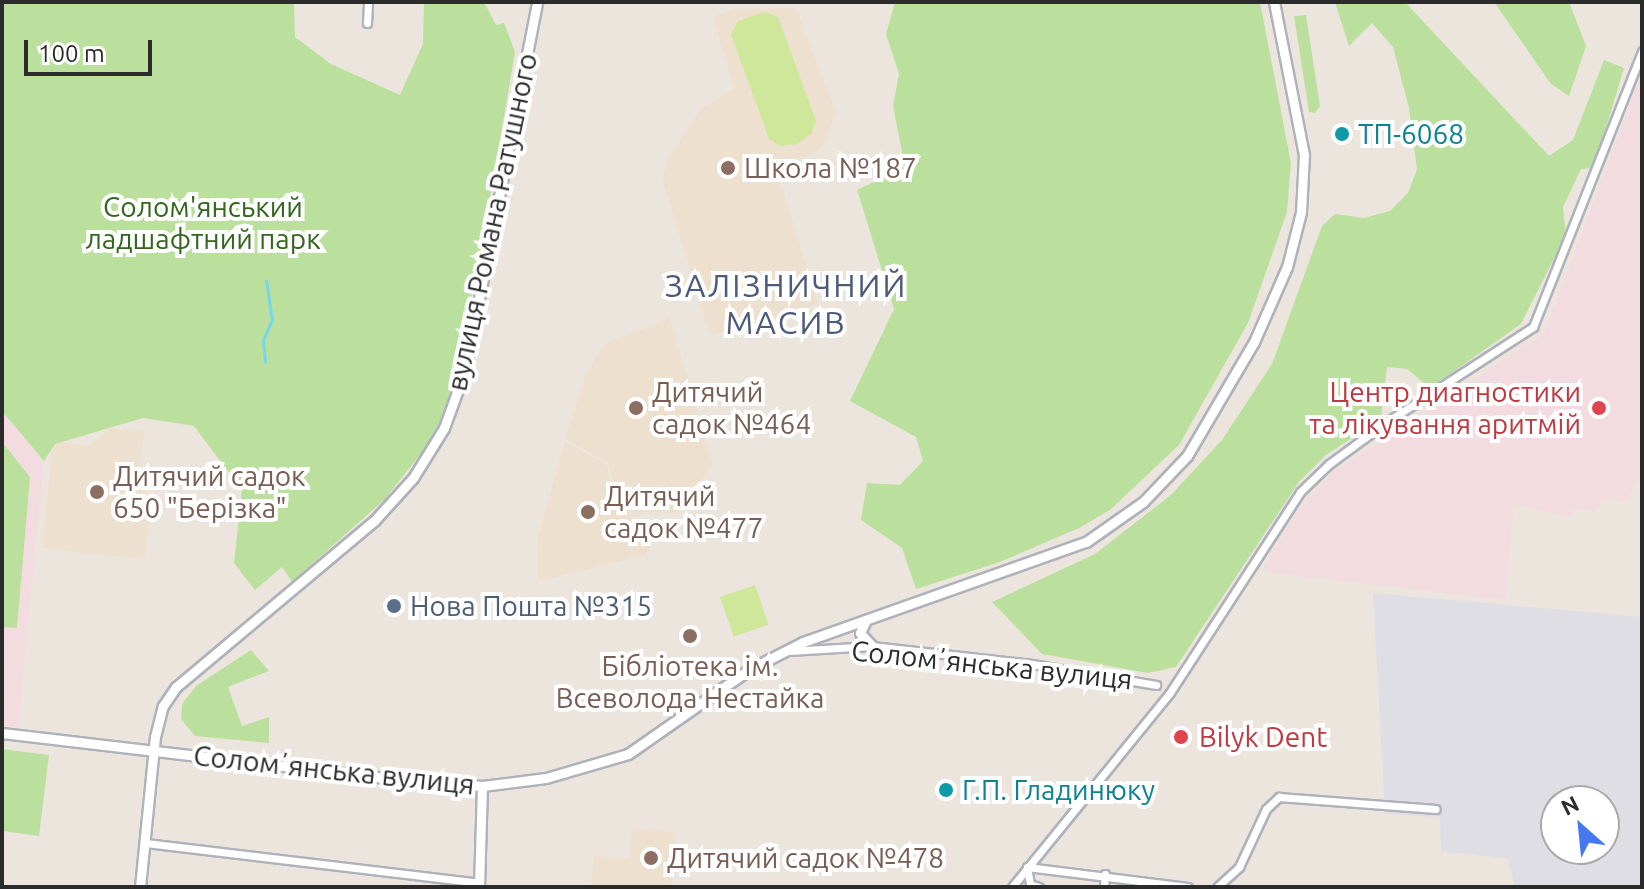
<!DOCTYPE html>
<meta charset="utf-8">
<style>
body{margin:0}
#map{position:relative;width:1644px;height:889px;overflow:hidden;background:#ece5de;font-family:Ubuntu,sans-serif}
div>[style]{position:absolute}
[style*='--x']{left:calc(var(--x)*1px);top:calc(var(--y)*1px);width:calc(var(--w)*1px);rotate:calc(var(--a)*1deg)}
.industrial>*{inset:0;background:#e0dee5}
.education>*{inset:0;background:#ede0cf}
.medical>*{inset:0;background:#f3dce0}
.green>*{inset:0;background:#bbe09e}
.pitch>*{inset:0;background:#cee79a;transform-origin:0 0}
.stream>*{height:3px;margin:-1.5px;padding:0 1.5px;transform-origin:1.5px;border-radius:1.5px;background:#77d7e9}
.roads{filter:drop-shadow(2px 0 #afb2bb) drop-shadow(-2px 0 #afb2bb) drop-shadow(0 2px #afb2bb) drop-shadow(0 -2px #afb2bb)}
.street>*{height:7px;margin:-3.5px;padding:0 3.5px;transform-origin:3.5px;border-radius:3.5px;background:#fff}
.secondary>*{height:9px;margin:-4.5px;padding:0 4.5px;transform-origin:4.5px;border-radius:4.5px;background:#fff}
.dots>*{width:22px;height:22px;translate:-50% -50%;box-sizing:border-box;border:4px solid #fff;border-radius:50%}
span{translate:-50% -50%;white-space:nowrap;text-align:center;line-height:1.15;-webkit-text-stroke:8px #fff;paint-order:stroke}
.culture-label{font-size:28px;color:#0d838f}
.left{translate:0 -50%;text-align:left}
.education-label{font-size:28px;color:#785e54}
.park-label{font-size:28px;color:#34661e}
.street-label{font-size:28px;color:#2b2b2b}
.health-label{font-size:28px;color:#be3a42}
.right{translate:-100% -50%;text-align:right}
.service-label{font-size:28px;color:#4e5e75}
.quarter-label{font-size:32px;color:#4d5a7a;letter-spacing:2px}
.frame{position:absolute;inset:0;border:4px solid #2b2b2b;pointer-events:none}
.north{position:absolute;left:1540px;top:785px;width:80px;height:80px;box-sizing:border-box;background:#fff;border:2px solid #aaa;border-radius:50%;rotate:333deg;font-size:22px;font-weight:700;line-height:32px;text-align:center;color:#2b2b2b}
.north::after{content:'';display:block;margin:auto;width:28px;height:36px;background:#4678f2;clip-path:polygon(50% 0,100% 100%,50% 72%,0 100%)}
.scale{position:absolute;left:24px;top:40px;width:128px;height:36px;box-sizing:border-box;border:4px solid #2b2b2b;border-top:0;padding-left:10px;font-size:24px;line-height:28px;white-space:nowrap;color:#2b2b2b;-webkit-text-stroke:6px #fff;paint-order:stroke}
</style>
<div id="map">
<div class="industrial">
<i style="clip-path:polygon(evenodd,1373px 593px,1642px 617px,1642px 887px,1515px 887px,1508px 859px,1441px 851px,1440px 817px,1385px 814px,1373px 593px,1556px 801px,1604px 801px,1604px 849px,1556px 849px,1556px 801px)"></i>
</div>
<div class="education">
<i style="clip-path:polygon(796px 8px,836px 113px,823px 146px,779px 176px,818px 304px,710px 336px,663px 181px,667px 161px,701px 109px,734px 89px,713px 17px,734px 9px)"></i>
<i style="clip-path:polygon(670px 318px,713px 465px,677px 513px,645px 512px,634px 519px,628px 503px,618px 503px,608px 463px,565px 439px,585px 377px,604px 344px)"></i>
<i style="clip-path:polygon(112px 428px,145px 432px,137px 476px,152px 503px,144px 559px,42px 548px,53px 441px,88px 446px)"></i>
<i style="clip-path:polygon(565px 441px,606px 464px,617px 505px,627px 505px,633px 520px,655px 539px,645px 555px,538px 581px,537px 541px)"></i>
<i style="clip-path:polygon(632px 828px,676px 833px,671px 887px,591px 887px,594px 856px,629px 859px)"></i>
</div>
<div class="medical">
<i style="clip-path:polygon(1642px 72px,1642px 479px,1636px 480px,1628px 501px,1603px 500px,1595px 512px,1575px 508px,1572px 518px,1514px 504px,1505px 600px,1271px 573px,1264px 567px,1295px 515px,1331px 474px,1544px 333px)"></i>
<i style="clip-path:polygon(2px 411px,44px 461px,18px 727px,2px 725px)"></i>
</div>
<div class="green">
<i style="clip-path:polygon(2px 2px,294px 2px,295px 37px,331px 64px,400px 95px,423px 44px,424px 2px,484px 2px,496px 25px,504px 23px,515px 52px,479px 265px,446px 409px,429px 443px,385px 499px,292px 582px,282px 567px,255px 590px,234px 563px,242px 490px,194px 426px,143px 418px,55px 444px,44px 461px,2px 411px)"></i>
<i style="clip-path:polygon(895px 2px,1260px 2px,1291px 163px,1287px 212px,1248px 323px,1179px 445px,1110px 510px,1079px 528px,1000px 562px,916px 589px,902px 548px,861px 520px,867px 483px,900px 485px,923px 461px,916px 437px,850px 401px,894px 309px,857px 190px,905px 167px,893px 106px,899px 74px,886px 34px)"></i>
<i style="clip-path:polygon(1335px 2px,1405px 2px,1549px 156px,1573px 140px,1604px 60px,1624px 68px,1594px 168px,1581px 169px,1563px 207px,1566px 235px,1521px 324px,1430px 388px,1407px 369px,1387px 367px,1381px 419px,1326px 455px,1299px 482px,1176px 667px,1148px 673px,1042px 654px,992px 602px,1095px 554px,1171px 495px,1222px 440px,1272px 364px,1322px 226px,1335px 214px,1364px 218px,1390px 211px,1408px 193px,1417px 169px,1409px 108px,1393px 47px,1372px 23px,1349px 46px)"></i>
<i style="clip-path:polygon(1494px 2px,1569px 2px,1586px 46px,1569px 96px,1551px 84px)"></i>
<i style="clip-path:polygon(1306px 15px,1320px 106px,1315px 113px,1309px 112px,1294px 16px)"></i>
<i style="clip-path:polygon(2px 442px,30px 477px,17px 628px,2px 627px)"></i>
<i style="clip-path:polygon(251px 650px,269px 671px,228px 687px,242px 726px,269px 717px,269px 743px,195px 736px,181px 719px,182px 704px,196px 686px)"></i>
<i style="clip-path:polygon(2px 749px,49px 755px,39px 836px,2px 831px)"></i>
</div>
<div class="pitch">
<i style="clip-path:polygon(765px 12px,778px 17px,816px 121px,811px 134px,797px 144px,780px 146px,769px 139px,731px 34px,738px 21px)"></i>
<i style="left:755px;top:585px;width:42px;height:37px;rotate:71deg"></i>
</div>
<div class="stream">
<i style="--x:265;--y:362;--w:22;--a:-95"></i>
<i style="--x:263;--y:340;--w:22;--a:-66"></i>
<i style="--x:272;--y:320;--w:40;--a:-98.5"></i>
</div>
<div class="roads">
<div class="street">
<i style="--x:367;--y:23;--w:21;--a:-87"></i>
<i style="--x:789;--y:651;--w:83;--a:-3.4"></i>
<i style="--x:872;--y:646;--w:161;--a:6.4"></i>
<i style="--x:1032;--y:664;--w:126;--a:9.6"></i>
<i style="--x:145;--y:843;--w:337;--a:6.8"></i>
<i style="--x:1012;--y:887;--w:249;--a:-50.9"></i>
<i style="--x:1169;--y:694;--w:241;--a:-57"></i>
<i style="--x:1300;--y:492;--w:40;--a:-44"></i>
<i style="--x:1329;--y:464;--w:66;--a:-36.3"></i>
<i style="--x:1382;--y:425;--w:180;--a:-33"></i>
<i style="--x:1533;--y:327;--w:297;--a:-68.4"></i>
<i style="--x:1039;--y:887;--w:9;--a:-162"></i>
<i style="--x:1030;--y:884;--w:17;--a:-100"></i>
<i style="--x:1027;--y:867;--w:162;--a:7.1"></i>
<i style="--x:1104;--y:887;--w:13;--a:-86"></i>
<i style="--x:1217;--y:887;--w:30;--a:-42"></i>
<i style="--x:1239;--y:867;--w:64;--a:-65"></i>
<i style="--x:1266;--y:809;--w:18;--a:-43"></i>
<i style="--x:1279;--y:797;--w:157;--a:4.4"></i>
</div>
<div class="secondary">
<i style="--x:866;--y:620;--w:14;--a:115"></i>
<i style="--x:860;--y:633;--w:18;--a:47"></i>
<i style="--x:2;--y:733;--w:386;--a:6.7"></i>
<i style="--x:385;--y:778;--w:97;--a:4.7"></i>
<i style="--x:482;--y:786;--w:64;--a:-7.1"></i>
<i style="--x:546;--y:778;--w:85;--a:-16.3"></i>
<i style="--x:628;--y:754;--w:149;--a:-34.9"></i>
<i style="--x:750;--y:669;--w:59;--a:-27"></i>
<i style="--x:803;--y:642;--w:300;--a:-19.5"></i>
<i style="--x:1086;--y:542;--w:70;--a:-35.1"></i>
<i style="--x:1143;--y:502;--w:64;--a:-46.3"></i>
<i style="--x:1187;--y:456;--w:132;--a:-59.6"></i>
<i style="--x:1254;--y:342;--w:82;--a:-66.3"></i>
<i style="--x:1287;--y:267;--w:57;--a:-75.7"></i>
<i style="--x:1301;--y:212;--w:57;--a:-87"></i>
<i style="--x:1304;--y:155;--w:156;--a:-101.1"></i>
<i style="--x:140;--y:887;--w:151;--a:-84.3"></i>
<i style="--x:155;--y:737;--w:32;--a:-76"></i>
<i style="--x:163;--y:706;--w:23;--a:-56"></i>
<i style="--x:176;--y:687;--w:258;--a:-40"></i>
<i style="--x:374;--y:521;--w:58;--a:-47.8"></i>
<i style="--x:413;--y:478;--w:59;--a:-58.2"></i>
<i style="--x:444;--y:428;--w:62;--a:-70.1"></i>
<i style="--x:465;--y:370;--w:375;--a:-78.9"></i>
<i style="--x:479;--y:887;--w:101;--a:-88.3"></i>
</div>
</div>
<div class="dots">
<i style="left:1342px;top:134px;background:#0f9aa8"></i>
<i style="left:728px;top:168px;background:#8d6e63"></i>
<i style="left:636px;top:408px;background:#8d6e63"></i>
<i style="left:1599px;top:408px;background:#e0444e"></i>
<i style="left:97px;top:492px;background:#8d6e63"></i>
<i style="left:588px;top:512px;background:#8d6e63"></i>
<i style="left:394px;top:606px;background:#5c6f8a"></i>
<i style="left:690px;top:636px;background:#8d6e63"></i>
<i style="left:1181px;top:737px;background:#e0444e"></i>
<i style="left:946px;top:790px;background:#0f9aa8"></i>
<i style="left:651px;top:858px;background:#8d6e63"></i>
</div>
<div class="culture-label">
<span class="left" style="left:1358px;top:134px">ТП-6068</span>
<span class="left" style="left:962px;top:790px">Г.П. Гладинюку</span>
</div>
<div class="education-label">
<span class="left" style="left:744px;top:168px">Школа №187</span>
<span class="left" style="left:652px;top:408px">Дитячий<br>садок №464</span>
<span class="left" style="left:113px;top:492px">Дитячий садок<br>650 "Берізка"</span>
<span class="left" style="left:604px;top:512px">Дитячий<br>садок №477</span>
<span style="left:690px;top:682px">Бібліотека ім.<br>Всеволода Нестайка</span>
<span class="left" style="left:667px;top:858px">Дитячий садок №478</span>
</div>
<div class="park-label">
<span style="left:203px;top:223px">Солом'янський<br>ладшафтний парк</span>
</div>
<div class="street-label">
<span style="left:492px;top:222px;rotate:-78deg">вулиця Романа Ратушного</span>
<span style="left:992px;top:665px;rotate:6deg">Соломʼянська вулиця</span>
<span style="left:334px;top:770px;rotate:6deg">Соломʼянська вулиця</span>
</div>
<div class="health-label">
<span class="right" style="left:1581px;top:408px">Центр диагностики<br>та лікування аритмій</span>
<span class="left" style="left:1199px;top:737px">Bilyk Dent</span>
</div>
<div class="service-label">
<span class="left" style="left:410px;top:606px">Нова Пошта №315</span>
</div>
<div class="quarter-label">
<span style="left:786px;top:304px">ЗАЛІЗНИЧНИЙ<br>МАСИВ</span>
</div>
<div class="frame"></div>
<div class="north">N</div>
<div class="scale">100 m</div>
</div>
